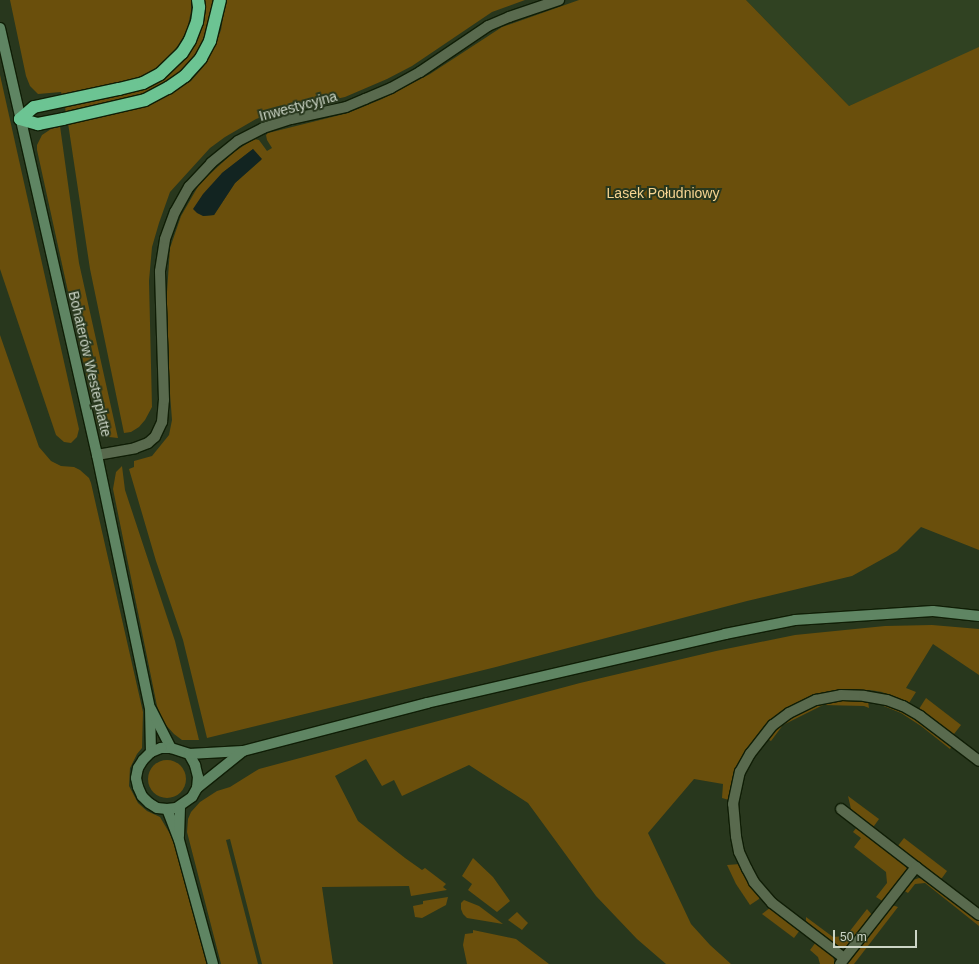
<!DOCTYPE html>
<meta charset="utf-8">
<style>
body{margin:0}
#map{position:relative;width:979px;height:964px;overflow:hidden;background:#28371d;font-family:Helvetica,sans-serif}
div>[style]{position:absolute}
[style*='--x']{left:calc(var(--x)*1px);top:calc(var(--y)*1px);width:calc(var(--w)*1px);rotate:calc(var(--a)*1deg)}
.built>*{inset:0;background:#304222}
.green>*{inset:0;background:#6a4f0c}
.round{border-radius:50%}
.water>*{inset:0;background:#122421}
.roads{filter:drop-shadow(1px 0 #101e06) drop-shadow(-1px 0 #101e06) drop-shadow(0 1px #101e06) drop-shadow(0 -1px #101e06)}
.street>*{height:10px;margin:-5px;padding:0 5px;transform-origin:5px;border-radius:5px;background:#596a4e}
.secondary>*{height:10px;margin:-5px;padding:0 5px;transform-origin:5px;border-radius:5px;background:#5f8563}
.highway>*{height:12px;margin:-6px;padding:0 6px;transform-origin:6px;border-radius:6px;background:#6cc493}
span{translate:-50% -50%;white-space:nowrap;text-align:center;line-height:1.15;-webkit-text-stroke:4px #28371d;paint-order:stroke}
.street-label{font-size:14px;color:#ccd5c6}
.park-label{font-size:14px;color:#f6d491}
.scale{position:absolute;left:833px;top:930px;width:84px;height:18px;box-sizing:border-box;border:2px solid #ccd5c6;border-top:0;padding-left:5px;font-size:12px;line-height:14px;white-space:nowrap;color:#ccd5c6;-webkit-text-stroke:3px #28371d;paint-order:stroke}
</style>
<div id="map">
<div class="built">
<i style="clip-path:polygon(746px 0,979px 0,979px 50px,849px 106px)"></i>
</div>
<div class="green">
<i style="clip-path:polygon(10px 0,191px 0,191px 11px,187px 30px,179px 44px,167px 60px,149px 73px,130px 80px,63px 98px,61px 92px,38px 94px,30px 86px,26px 76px)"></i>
<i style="clip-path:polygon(204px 0,214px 0,209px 24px,202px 44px,190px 62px,177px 77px,152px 91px,138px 97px,66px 114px,65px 107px,116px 95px,167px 75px,185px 59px,198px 38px,204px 15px)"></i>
<i style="clip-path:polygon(226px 0,525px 0,492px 12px,412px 66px,387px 79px,345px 97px,273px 113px,256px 119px,225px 137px,210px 148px,170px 192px,159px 223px,152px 247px,149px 281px,152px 407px,145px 420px,139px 427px,131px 432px,124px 433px,90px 269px,68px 123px,135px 109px,158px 101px,191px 81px,203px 67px,213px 50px,221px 30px)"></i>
<i style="clip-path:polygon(evenodd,579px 0,746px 0,849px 106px,979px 47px,979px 550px,921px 527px,897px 551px,852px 576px,747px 601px,496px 667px,207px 738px,183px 640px,156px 561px,129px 469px,134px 467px,134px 461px,152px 456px,169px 435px,172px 420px,167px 354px,167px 292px,170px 248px,181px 216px,200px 183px,234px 152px,254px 139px,259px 140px,267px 151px,272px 148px,267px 140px,266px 135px,268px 133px,348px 113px,382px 99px,430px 74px,502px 27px,579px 0,253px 149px,261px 160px,235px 183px,214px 215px,203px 216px,222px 173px,253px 149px)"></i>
<i style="clip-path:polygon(0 75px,79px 429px,77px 437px,71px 443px,64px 442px,56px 435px,0 269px)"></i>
<i style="clip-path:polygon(60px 126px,79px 263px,118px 438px,109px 437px,100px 429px,97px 424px,37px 150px,37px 145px,42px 135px,51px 129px)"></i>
<i style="clip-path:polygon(0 335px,39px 447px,51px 461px,61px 466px,74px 467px,80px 470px,89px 478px,91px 483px,143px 712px,142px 748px,137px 754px,130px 768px,129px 786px,138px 803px,147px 811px,160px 817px,176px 844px,208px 964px,0 964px)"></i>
<i style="clip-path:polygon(122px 466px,125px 490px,175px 641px,199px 740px,182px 740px,174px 734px,164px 723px,157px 706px,113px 489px,116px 472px)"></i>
<i style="clip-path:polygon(932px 625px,979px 629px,979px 675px,933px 644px,906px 688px,916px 692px,909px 703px,882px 692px,870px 690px,835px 691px,814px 695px,800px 702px,780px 713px,764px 726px,752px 742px,731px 785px,729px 800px,722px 798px,723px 784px,694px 779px,648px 833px,691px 924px,710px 945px,731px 964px,666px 964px,637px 939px,596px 896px,528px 803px,469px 765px,402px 796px,394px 780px,382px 786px,366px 759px,335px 776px,358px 821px,405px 858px,422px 870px,425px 868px,446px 884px,443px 887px,447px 890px,411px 896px,409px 886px,322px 887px,333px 964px,262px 964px,230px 839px,226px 840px,258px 964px,221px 964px,187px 832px,188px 819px,191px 812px,200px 802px,217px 791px,230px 787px,259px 769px,580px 683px,716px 651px,795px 635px,885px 626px)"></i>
<i style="clip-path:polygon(926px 698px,961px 725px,954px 734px,952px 734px,919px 709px)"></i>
<i style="clip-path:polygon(849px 699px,868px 701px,869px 708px,864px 706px,823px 705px,783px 725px,771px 741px,766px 738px,786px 720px,815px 704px)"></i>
<i style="clip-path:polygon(883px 701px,922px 721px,952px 746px,950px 749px,921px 726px,901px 713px,881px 705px)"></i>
<i class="round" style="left:148px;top:760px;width:38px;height:38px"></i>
<i style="clip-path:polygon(848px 796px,879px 819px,874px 826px,872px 827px,851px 809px)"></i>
<i style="clip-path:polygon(857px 827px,905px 865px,907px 869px,904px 876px,884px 902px,876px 897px,887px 883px,886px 872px,854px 847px,861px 838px,853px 832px)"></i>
<i style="clip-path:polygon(904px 838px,947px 871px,942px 878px,940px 879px,897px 847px)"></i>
<i style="clip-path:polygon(473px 858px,493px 877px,510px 901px,497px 912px,468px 890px,472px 884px,462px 876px)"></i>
<i style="clip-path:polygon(740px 864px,760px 895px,759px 899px,750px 905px,736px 884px,727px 865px)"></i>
<i style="clip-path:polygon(919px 878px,927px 880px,979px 921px,979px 926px,925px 883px,915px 884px,908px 893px,903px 890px,910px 881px)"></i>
<i style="clip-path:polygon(448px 897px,446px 905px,422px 918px,415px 917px,413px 906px,423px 904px,423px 901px)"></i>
<i style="clip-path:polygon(464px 900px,479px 906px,503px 924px,467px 918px,463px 914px,461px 909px,461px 903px)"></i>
<i style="clip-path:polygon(892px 905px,898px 907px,854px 964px,846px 964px)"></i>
<i style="clip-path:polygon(771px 907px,800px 930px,794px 938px,762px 914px)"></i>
<i style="clip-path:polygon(867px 909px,873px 916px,850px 946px,846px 947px,837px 947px,806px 924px,806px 917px,833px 937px,846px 936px)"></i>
<i style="clip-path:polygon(517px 912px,528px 923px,522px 930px,508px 920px)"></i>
<i style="clip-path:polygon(473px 930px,516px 939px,549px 964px,467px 964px,463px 945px,465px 934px,473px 933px)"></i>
<i style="clip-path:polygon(816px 942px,833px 956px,835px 964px,820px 964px,818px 957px,810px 950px)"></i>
</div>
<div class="water">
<i style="clip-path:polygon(253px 149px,262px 159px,235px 183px,214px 215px,203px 216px,197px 213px,193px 209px,203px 194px,222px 173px)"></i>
</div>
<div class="roads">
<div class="street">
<i style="--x:97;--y:455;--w:39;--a:-10"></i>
<i style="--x:135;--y:448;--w:14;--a:-21"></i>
<i style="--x:148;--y:443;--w:9;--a:-41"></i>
<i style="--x:155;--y:437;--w:17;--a:-65"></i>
<i style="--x:162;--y:422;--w:22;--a:-85"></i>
<i style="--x:164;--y:400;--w:129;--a:-91.8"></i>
<i style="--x:160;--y:271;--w:32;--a:-81"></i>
<i style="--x:165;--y:239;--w:29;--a:-70"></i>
<i style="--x:175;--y:212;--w:29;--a:-61"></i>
<i style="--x:189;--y:187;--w:33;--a:-47"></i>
<i style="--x:211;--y:163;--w:35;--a:-39"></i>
<i style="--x:238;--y:141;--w:28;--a:-27"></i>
<i style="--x:263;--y:128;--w:29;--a:-18"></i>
<i style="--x:291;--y:119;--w:56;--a:-12.3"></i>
<i style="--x:346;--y:107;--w:21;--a:-23"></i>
<i style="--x:365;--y:99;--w:28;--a:-23"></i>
<i style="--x:391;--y:88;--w:33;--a:-29"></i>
<i style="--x:420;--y:72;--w:82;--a:-34.1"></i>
<i style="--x:488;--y:26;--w:23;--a:-23"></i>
<i style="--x:509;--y:17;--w:53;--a:-18.8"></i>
<i style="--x:841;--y:809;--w:95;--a:37.7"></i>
<i style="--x:844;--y:958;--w:91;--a:-142.6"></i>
<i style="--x:772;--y:903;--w:28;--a:-131"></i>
<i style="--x:754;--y:882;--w:15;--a:-118"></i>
<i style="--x:747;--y:869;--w:19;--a:-115"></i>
<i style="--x:739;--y:852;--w:16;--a:-101"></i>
<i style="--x:736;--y:836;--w:32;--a:-95"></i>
<i style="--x:733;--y:804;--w:33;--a:-78"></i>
<i style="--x:740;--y:772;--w:21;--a:-61"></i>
<i style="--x:750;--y:754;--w:37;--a:-52"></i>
<i style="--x:773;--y:725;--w:20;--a:-37"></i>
<i style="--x:789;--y:713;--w:30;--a:-26"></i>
<i style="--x:816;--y:700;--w:25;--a:-11"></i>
<i style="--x:841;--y:695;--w:23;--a:2"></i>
<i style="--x:864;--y:696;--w:23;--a:10"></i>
<i style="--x:887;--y:700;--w:17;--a:21"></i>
<i style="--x:903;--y:706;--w:20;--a:30"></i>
<i style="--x:920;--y:716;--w:74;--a:37.3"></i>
<i style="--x:840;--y:964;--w:123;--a:-51.9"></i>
<i style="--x:916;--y:867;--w:79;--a:37.3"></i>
</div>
<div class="secondary">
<i style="--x:0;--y:28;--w:438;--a:77.2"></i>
<i style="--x:97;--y:455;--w:258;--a:78.2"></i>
<i style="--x:150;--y:708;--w:44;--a:88.7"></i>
<i style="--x:151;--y:709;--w:44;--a:62.9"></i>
<i style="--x:161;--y:748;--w:10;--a:0"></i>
<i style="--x:171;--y:748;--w:19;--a:18"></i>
<i style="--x:189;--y:754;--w:13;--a:61"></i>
<i style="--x:195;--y:765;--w:12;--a:76"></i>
<i style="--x:198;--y:777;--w:11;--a:95"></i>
<i style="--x:197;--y:788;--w:10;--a:119"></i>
<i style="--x:192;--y:797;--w:19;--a:145"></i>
<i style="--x:176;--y:808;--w:9;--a:174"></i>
<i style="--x:167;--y:809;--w:10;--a:-174"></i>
<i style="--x:157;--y:808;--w:9;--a:-148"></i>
<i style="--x:149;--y:803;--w:10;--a:-135"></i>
<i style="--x:142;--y:796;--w:10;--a:-114"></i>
<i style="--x:138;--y:787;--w:9;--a:-103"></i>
<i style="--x:136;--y:778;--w:10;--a:-79"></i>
<i style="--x:138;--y:768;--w:9;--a:-58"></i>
<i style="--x:143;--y:760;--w:11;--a:-45"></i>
<i style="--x:151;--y:752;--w:11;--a:-22"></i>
<i style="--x:189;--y:754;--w:54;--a:-3.2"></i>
<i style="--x:243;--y:751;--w:190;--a:-14.6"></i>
<i style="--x:427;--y:703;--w:306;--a:-13"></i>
<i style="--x:725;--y:634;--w:71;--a:-11.3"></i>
<i style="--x:795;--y:620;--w:138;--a:-3.7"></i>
<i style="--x:933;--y:611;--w:46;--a:6.2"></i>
<i style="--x:197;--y:788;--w:59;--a:-38.8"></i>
<i style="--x:167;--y:809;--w:33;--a:69"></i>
<i style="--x:179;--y:840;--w:129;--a:74.7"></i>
<i style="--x:179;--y:836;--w:29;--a:-88"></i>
</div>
<div class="highway">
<i style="--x:20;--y:119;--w:19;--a:16"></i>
<i style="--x:38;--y:124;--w:25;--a:-11"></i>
<i style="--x:63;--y:119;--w:84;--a:-13"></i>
<i style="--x:145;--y:100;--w:26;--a:-28"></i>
<i style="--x:168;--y:88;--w:21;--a:-35"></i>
<i style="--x:185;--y:76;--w:24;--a:-48"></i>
<i style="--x:201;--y:58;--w:19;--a:-62"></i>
<i style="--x:210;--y:41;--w:42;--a:-76.3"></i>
<i style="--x:20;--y:119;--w:18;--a:-41"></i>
<i style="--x:34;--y:107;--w:87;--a:-12"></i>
<i style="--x:119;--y:89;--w:25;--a:-14"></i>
<i style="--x:143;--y:83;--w:19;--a:-28"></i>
<i style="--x:160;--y:74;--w:30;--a:-44"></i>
<i style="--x:182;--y:53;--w:15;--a:-58"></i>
<i style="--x:190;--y:40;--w:19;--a:-69"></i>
<i style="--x:197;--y:22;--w:15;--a:-82"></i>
<i style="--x:199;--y:7;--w:7;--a:-98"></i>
</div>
</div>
<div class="street-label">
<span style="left:298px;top:106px;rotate:-15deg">Inwestycyjna</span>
<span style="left:90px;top:364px;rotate:77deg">Bohaterów Westerplatte</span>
</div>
<div class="park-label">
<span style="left:663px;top:193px">Lasek Południowy</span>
</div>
<div class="scale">50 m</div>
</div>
